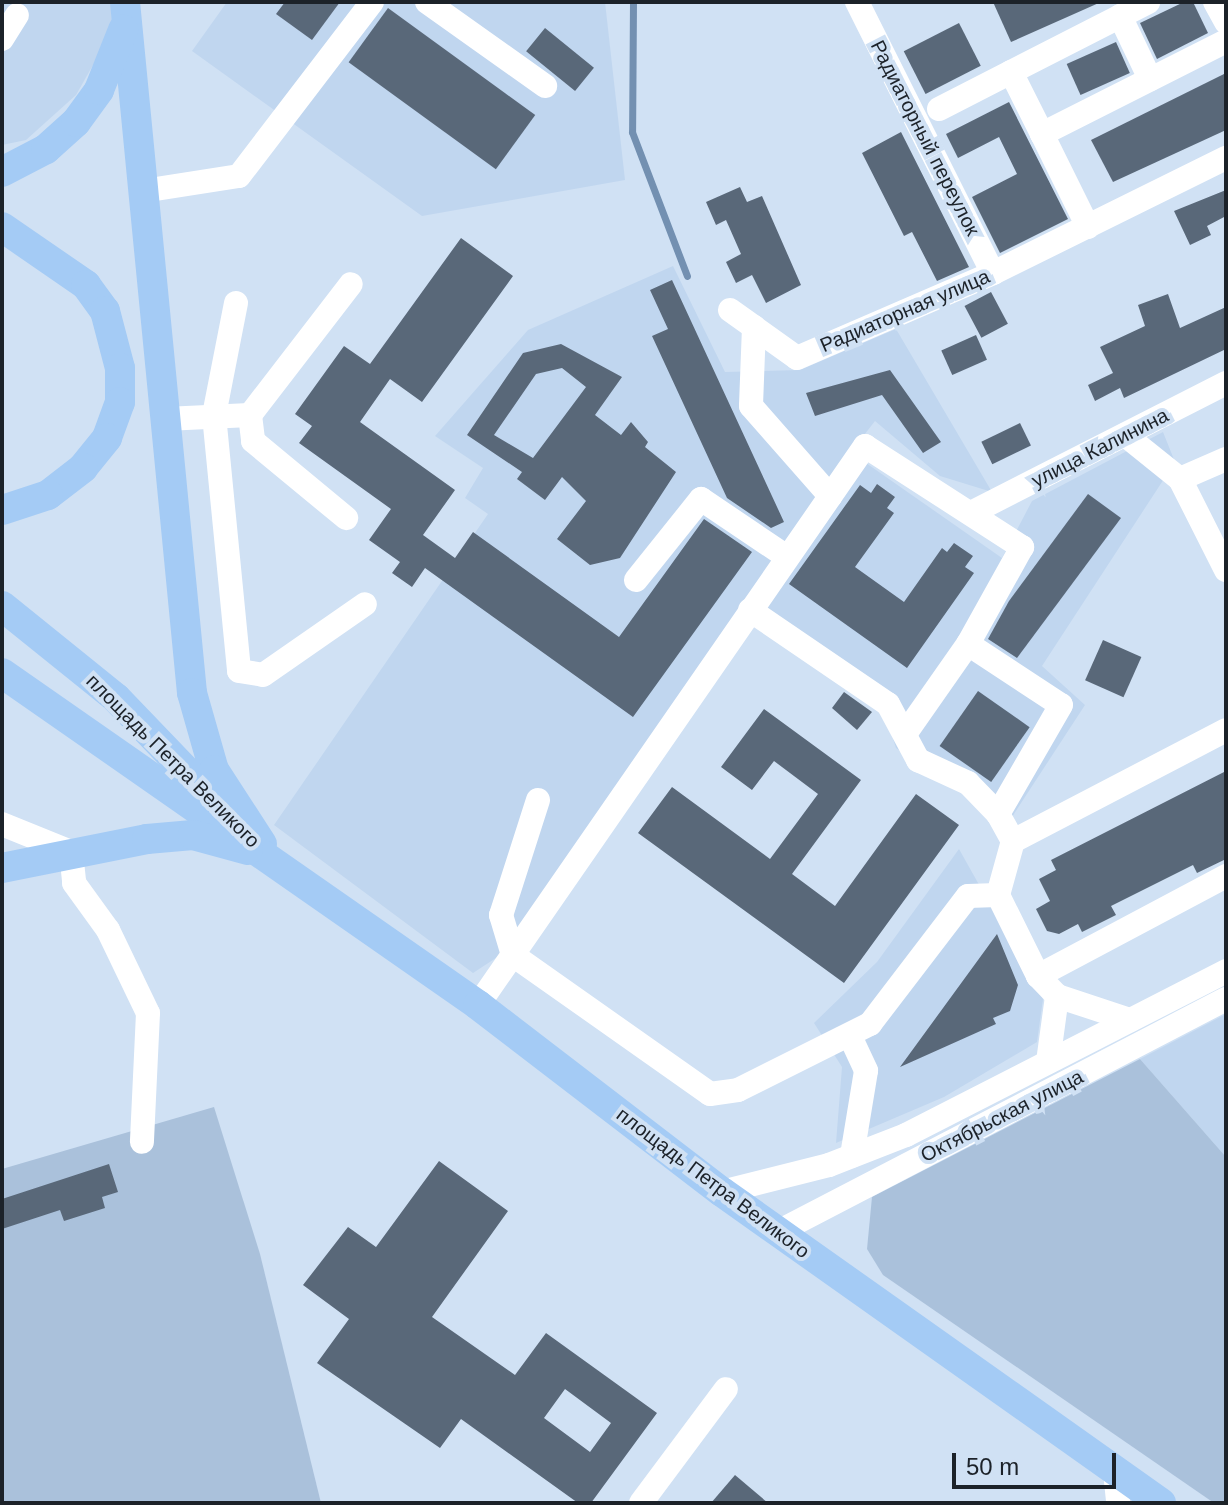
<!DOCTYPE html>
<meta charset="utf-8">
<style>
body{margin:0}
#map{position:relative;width:1228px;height:1505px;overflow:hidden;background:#d0e1f4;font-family:Helvetica,sans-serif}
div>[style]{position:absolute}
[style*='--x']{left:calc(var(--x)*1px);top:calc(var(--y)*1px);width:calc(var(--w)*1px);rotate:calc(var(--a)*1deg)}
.built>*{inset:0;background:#c0d6ef}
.green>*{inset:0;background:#aac1db}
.stream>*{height:7px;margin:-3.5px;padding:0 3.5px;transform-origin:3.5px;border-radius:3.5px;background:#7390b1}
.building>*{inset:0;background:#596879;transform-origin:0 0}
.minor>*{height:24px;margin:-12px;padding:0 12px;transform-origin:12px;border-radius:12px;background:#fff}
.major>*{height:30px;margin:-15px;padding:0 15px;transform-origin:15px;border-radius:15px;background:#a4cbf5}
span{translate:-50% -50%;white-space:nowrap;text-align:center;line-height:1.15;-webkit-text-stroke:8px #d0e1f4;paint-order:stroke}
.street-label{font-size:20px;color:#1c2229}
.frame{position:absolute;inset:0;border:4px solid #1c2229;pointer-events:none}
.scale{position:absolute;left:952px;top:1453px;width:164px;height:36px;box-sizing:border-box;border:4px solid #1c2229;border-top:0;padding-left:10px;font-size:24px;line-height:28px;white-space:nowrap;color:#1c2229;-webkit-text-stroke:6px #d0e1f4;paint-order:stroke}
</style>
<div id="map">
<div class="built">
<i style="clip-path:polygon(2px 2px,111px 2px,114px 28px,76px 95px,26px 140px,2px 145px)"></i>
<i style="clip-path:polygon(227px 2px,605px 2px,625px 180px,422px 216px,192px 51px)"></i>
<i style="clip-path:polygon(673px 266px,725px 372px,800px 370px,896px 329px,992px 492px,940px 476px,875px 421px,818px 494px,502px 954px,473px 973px,274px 825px,488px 514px,465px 498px,483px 468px,435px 436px,528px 330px)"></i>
<i style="clip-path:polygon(1163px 432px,1175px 462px,1042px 666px,1085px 705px,1008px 823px,896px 748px,884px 711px,754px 622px,866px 463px,1002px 558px,1032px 501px)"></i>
<i style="clip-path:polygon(959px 849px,1043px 999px,1037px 1042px,944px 1097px,836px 1143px,842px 1067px,814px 1023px,877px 962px)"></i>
<i style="clip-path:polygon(1226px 1014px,1226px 1157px,1140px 1059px)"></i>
</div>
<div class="green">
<i style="clip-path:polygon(1140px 1059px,1226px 1157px,1226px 1503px,1214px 1503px,883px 1275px,867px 1249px,872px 1197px)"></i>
<i style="clip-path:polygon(214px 1107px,260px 1254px,321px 1503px,2px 1503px,2px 1169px)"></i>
</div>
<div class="stream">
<i style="--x:633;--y:2;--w:130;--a:90.4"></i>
<i style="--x:632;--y:132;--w:154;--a:69.1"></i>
</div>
<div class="building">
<i style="clip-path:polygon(285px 2px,340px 2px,312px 40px,276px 14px)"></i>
<i style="clip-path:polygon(993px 2px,1101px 2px,1011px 42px)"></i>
<i style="clip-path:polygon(1184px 2px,1193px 2px,1208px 33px,1157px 59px,1140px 23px)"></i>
<i style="left:388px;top:8px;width:182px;height:67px;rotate:36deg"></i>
<i style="left:959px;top:23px;width:48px;height:62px;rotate:63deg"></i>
<i style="left:545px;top:28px;width:63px;height:30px;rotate:39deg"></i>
<i style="left:1116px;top:42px;width:34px;height:54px;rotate:66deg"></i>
<i style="clip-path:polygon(1226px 73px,1226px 130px,1113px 182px,1091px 140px)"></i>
<i style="clip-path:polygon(1009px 102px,1068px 219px,1000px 253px,972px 197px,1017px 174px,999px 137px,958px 158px,946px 134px)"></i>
<i style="clip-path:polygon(901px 132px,969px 267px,937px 281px,912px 232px,904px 236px,862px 153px)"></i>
<i style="clip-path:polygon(740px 187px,747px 202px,762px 196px,801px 285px,766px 303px,752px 275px,736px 283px,726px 262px,741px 254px,726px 220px,716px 225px,706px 202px)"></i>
<i style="clip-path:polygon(1226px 190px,1226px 216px,1207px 226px,1211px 235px,1190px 245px,1174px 211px)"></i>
<i style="clip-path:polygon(461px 238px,513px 276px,422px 402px,390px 379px,360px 422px,455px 490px,423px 535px,455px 558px,473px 532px,619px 637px,704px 519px,752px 552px,633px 717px,425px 568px,412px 587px,392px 573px,400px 562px,369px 540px,391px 509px,299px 443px,312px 426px,295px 414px,344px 346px,370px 364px)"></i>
<i style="clip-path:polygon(672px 280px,784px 522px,771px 528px,727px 498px,652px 336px,668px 329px,650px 290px)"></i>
<i style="left:991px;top:292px;width:36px;height:30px;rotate:62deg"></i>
<i style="clip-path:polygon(1168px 294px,1180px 328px,1226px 307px,1226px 349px,1124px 398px,1120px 388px,1095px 401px,1088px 385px,1113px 373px,1100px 347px,1145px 326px,1138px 305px)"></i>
<i style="left:976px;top:335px;width:27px;height:38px;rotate:66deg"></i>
<i style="clip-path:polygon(evenodd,561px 344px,622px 377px,595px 415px,621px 435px,631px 422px,648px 442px,645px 447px,676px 472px,620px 558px,590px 565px,557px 539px,586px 501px,562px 477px,545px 500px,517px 479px,522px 472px,467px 435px,523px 353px,561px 344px,562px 368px,586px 387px,533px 458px,494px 435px,536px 374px,562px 368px)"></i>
<i style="clip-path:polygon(890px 370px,941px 442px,923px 453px,882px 395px,815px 416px,806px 393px)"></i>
<i style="left:1020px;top:423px;width:25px;height:43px;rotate:64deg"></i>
<i style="clip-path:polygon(877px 484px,895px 497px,887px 508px,894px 513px,855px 567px,904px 602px,942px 548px,947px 552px,954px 543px,973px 556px,965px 567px,974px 573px,907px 668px,789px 584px,860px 485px,871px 493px)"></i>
<i style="clip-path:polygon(1088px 494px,1121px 518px,1017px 658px,988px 639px,1009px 601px)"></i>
<i style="left:1103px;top:640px;width:42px;height:44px;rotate:24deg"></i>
<i style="left:978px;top:691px;width:63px;height:67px;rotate:35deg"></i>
<i style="clip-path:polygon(844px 692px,872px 712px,857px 730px,832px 708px)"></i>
<i style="clip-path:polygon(764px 709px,861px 780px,792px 874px,835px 906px,916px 794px,959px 825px,844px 983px,638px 833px,672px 787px,770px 859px,818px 794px,774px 761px,752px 790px,721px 767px)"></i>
<i style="clip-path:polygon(1226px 771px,1226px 859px,1197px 873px,1193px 865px,1111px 906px,1116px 915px,1082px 932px,1078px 924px,1059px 934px,1047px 931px,1036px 909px,1050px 901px,1039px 879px,1056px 870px,1051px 860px)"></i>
<i style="clip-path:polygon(997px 934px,1018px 985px,1010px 1011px,993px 1018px,996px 1024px,900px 1067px)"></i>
<i style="clip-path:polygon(evenodd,439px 1161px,508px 1211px,432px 1317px,515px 1375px,546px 1333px,657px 1413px,591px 1503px,578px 1503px,461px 1419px,440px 1448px,317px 1363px,349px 1319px,303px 1285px,348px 1227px,376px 1247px,439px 1161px,565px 1389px,611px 1423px,590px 1452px,544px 1418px,565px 1389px)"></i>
<i style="clip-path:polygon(109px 1164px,118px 1192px,102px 1197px,105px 1208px,64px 1221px,60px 1210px,2px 1229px,2px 1199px)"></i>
<i style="clip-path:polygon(735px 1475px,768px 1503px,711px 1503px)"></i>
</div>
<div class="minor">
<i style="--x:427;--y:2;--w:145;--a:35.4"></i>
<i style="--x:857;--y:2;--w:303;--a:63.4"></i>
<i style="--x:1215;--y:2;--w:23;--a:61"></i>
<i style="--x:1120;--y:16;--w:70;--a:64.5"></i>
<i style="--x:2;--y:39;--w:28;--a:-58"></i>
<i style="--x:1011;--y:72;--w:69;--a:63.4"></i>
<i style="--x:939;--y:109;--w:235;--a:-27.1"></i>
<i style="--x:143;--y:191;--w:97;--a:-8.9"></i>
<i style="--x:239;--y:176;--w:219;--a:-52.6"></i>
<i style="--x:1088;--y:227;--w:104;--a:-116.3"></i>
<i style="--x:1042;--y:134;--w:206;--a:-26.8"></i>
<i style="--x:236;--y:303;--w:114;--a:101.1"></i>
<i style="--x:214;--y:415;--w:257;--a:84.4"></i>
<i style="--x:239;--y:671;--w:24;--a:9"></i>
<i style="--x:263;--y:675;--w:124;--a:-34.8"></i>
<i style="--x:730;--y:310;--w:82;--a:35.6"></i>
<i style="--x:797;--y:358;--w:214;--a:-23.4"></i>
<i style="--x:993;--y:273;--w:260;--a:-26.3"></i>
<i style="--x:754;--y:327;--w:79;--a:92.2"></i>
<i style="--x:751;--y:406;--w:120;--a:48.7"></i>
<i style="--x:250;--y:415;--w:165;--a:-52.4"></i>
<i style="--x:165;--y:419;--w:85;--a:-2.7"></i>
<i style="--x:250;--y:415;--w:26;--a:83"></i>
<i style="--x:253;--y:441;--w:121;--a:39.6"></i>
<i style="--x:1125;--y:435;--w:70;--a:38.7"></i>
<i style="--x:1180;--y:479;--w:102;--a:63.2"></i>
<i style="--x:1180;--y:479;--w:50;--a:-23.5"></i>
<i style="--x:973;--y:512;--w:284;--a:-27"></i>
<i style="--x:636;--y:580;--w:104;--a:-51.3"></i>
<i style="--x:701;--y:499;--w:104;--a:34"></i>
<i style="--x:750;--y:610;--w:167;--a:34.3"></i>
<i style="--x:888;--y:704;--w:64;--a:61.8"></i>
<i style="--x:918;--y:760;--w:55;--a:24.7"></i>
<i style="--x:968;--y:783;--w:43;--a:45.9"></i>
<i style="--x:998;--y:814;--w:31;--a:61"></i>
<i style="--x:905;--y:734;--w:110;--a:-55"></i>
<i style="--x:968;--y:644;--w:111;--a:33.3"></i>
<i style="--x:1061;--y:705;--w:126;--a:120"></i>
<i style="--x:538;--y:800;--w:121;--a:107.8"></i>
<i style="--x:501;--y:915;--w:42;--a:73.3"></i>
<i style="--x:513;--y:955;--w:241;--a:35.2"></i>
<i style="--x:710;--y:1094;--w:28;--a:-8"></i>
<i style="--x:738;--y:1090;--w:148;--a:-26.6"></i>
<i style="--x:870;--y:1024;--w:161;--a:-52.6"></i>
<i style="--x:968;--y:896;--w:30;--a:-2"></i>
<i style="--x:998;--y:895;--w:90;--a:63.7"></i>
<i style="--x:1038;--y:976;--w:28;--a:46"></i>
<i style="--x:2;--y:824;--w:74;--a:22.1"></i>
<i style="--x:71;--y:852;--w:31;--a:84"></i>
<i style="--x:74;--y:883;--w:58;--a:54.1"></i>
<i style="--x:108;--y:930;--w:92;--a:64.3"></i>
<i style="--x:148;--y:1013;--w:129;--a:92.7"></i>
<i style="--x:998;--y:895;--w:56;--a:-74.5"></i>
<i style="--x:1013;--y:841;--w:240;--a:-27.5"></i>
<i style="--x:1038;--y:976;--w:213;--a:-28"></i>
<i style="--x:478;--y:1005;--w:680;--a:-55.3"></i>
<i style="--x:865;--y:446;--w:187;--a:32.8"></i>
<i style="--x:1022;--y:547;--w:111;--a:119.1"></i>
<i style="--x:850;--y:1036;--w:38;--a:65"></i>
<i style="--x:866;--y:1071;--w:86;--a:99.4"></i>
<i style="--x:1048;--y:1062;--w:67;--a:-82.2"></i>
<i style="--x:1057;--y:996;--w:77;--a:18.2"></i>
<i style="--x:722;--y:1192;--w:110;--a:-14.2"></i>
<i style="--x:829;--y:1165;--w:83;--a:-21.3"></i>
<i style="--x:906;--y:1135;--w:360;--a:-27.1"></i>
<i style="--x:778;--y:1232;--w:505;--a:-27.48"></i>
<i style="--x:1115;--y:1472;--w:31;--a:84"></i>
<i style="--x:641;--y:1503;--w:142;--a:-53.3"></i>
</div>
<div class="major">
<i style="--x:125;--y:2;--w:694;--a:84.46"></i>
<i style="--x:192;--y:693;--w:80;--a:74.1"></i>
<i style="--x:214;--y:770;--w:88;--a:57"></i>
<i style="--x:2;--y:172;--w:50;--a:-27.6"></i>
<i style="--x:46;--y:149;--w:40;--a:-42"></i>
<i style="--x:76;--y:122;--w:39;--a:-54"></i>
<i style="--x:99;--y:90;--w:65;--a:-68.2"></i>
<i style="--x:2;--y:227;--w:102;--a:34.6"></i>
<i style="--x:86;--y:285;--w:32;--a:54"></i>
<i style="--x:105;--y:311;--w:59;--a:75.3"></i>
<i style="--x:120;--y:368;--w:34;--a:90"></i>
<i style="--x:120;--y:402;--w:38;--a:110"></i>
<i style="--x:107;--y:438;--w:38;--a:129"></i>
<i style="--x:83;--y:468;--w:44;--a:142.4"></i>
<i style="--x:48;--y:495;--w:48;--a:161.9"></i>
<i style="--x:2;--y:606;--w:146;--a:38.9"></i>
<i style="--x:116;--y:698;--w:154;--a:46.1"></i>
<i style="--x:2;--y:673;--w:580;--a:34.89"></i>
<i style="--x:478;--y:1005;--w:307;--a:37.5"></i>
<i style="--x:722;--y:1192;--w:538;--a:35.31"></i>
<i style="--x:2;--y:868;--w:148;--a:-11.3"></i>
<i style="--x:147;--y:839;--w:46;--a:-5"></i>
<i style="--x:193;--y:835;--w:57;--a:15.3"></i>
</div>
<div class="street-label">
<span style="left:925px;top:138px;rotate:63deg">Радиаторный переулок</span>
<span style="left:905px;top:311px;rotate:-23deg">Радиаторная улица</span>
<span style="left:1100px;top:448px;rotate:-27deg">улица Калинина</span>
<span style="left:173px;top:761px;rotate:45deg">площадь Петра Великого</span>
<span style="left:1002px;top:1116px;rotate:-27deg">Октябрьская улица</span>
<span style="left:713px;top:1183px;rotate:37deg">площадь Петра Великого</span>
</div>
<div class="frame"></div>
<div class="scale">50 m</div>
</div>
